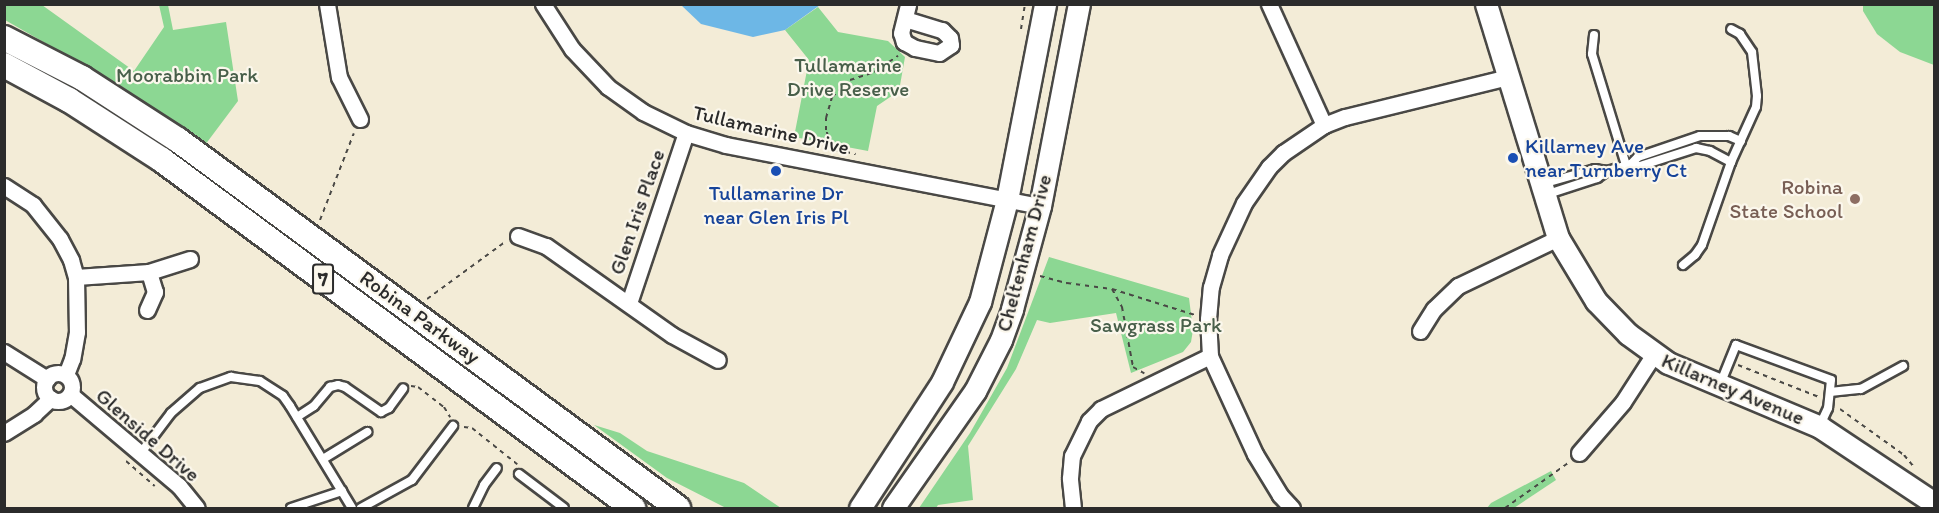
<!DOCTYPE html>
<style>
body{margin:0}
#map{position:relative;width:1939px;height:513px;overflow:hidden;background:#f3ecd7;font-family:Itim,sans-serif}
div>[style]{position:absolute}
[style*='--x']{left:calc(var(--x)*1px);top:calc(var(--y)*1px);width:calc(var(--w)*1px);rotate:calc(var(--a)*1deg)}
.green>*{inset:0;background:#8cd793}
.water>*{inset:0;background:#6db7e6}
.path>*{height:2px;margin-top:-1px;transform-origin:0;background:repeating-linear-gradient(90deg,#494845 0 4.5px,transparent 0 9px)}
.roads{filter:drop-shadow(2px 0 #494845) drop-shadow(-2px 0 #494845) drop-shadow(0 2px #494845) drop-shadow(0 -2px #494845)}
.lane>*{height:8px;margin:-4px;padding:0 4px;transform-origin:4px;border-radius:4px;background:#fff}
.street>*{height:15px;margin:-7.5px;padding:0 7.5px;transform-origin:7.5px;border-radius:7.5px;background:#fff}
.street>.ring{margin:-7.5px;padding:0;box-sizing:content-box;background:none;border:15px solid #fff;border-radius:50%}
.secondary>*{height:21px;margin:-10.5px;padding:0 10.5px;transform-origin:10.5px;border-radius:10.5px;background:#fff}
.primary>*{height:24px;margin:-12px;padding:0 12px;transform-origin:12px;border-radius:12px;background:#fff}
.dots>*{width:16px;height:16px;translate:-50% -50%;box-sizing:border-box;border:3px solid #fbf7ec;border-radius:50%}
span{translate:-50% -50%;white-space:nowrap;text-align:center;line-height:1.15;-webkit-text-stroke:4.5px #fbf7ec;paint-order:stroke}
.shield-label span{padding:2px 4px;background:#fbf7ec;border:2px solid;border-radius:4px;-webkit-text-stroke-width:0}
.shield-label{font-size:20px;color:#2b2b2b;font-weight:700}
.park-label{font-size:21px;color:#485f4a}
.street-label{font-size:21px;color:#2b2b2b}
.transit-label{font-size:21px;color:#164399}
.left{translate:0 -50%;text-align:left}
.education-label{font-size:21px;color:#785e54}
.right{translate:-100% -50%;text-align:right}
.frame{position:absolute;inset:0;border:6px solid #2b2b2b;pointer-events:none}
</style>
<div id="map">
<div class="green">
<i style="clip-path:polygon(5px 5px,42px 5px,134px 71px,164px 27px,159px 5px,168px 5px,173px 30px,226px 22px,238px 101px,205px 145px,124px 88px,5px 20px)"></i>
<i style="clip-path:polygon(1863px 5px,1934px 5px,1934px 65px,1900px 52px,1877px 34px,1863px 11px)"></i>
<i style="clip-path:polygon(818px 7px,838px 32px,888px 41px,905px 57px,899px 91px,877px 106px,868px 151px,794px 137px,809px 60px,785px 30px)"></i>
<i style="clip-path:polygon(1049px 257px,1189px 298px,1193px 330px,1191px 342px,1183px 352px,1131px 373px,1116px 313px,1050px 323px,1037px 320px,1016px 369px,968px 446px,973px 500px,938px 505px,936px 508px,919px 508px,970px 433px,1007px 368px)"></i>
<i style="clip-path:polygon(594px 425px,620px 433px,647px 451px,744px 483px,781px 508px,726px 508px,667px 478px)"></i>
<i style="clip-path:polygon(1551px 471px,1556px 480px,1514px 508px,1487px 508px,1491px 503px)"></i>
</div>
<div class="water">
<i style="clip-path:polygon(681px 5px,820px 5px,785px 30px,753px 37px,701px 24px)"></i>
</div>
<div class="path">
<i style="--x:1021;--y:29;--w:25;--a:-81"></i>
<i style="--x:837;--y:150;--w:19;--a:12"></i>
<i style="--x:837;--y:152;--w:9;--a:-131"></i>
<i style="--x:831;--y:145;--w:16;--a:-108"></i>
<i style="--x:826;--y:130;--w:12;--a:-90"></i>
<i style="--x:826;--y:118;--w:22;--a:-74"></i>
<i style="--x:832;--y:97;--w:25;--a:-43"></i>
<i style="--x:850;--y:80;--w:25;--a:-18"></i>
<i style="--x:874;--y:72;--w:29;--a:-34"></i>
<i style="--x:320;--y:220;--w:93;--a:-68.7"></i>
<i style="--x:1040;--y:276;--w:28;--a:15"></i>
<i style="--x:1067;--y:283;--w:45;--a:7.6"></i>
<i style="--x:1112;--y:289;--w:21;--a:61"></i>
<i style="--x:1122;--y:307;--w:61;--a:79.6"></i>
<i style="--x:1133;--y:367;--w:13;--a:29"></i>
<i style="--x:1112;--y:289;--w:87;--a:17.4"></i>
<i style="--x:427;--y:299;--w:97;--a:-36.2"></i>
<i style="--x:1738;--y:365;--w:87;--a:21.6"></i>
<i style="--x:411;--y:386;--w:7;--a:8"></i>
<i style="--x:418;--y:387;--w:33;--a:38"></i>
<i style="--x:444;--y:407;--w:12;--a:59"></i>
<i style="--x:1840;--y:409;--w:79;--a:35.7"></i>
<i style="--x:1904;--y:455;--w:17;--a:50"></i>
<i style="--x:464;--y:427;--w:8;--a:7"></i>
<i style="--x:472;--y:428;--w:58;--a:38.7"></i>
<i style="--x:126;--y:461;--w:38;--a:41"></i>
<i style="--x:1505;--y:508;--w:77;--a:-35.5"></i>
</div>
<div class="roads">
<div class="lane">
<i style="--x:1594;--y:35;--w:19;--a:96"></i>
<i style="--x:1592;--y:54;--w:116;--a:73"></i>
<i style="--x:1631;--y:164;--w:10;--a:-45"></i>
<i style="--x:1638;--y:157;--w:65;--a:-18.7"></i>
<i style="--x:1700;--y:136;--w:29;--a:0"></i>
<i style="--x:1729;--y:136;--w:13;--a:23"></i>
<i style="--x:1542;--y:184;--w:55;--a:-15.8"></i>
<i style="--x:1595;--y:169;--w:12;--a:9"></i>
<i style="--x:1545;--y:195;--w:55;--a:-18.1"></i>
<i style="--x:1597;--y:178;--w:12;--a:-35"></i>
<i style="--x:1607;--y:171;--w:25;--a:-16"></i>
<i style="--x:1631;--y:164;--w:9;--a:13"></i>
<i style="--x:1640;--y:166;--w:59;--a:-17.8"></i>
<i style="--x:1696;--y:148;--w:14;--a:12"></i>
<i style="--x:1710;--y:151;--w:24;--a:28"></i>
<i style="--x:1683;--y:265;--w:16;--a:-40"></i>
<i style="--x:1695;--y:255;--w:12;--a:-55"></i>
<i style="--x:1702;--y:245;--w:88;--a:-70.7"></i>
<i style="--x:1731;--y:162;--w:60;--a:-65.6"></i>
<i style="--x:1756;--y:107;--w:11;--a:-85"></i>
<i style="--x:1757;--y:96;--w:44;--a:-96.5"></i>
<i style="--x:1752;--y:52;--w:22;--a:-124"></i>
<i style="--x:1740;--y:34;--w:10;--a:-151"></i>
<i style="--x:1721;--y:382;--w:40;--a:-68"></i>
<i style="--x:1736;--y:345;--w:101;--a:20.2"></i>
<i style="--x:1831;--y:380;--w:28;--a:96"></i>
<i style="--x:1828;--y:408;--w:19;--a:115"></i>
<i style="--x:1830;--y:392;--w:31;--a:-6"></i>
<i style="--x:1861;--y:389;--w:48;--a:-28.7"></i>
<i style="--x:297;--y:417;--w:20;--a:-33"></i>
<i style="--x:314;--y:406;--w:25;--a:-50"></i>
<i style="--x:330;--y:387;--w:8;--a:-14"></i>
<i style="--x:338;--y:385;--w:7;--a:16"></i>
<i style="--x:345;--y:387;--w:44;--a:34.8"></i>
<i style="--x:381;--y:412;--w:9;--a:-27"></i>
<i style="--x:389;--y:408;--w:24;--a:-54"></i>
<i style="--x:140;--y:454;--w:51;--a:-52.9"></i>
<i style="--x:171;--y:413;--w:38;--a:-41"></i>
<i style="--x:200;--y:388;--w:33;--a:-20"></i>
<i style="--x:231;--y:377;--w:29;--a:8"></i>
<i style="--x:260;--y:381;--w:27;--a:33"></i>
<i style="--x:283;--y:396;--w:12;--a:55"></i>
<i style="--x:290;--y:406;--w:119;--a:58.7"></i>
<i style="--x:323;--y:459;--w:52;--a:-31.5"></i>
<i style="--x:519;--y:474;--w:56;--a:37.1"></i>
<i style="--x:291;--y:508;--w:54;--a:-18.4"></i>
<i style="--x:361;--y:508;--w:58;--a:-28.8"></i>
<i style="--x:412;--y:480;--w:68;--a:-52.8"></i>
<i style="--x:473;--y:508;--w:25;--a:-64"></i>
<i style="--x:484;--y:485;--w:21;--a:-53"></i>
</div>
<div class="street">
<i style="--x:327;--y:4;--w:74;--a:80.7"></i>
<i style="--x:339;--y:77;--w:47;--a:63.4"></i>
<i style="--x:543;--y:4;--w:54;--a:57.2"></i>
<i style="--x:572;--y:49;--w:52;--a:46.5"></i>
<i style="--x:608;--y:87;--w:43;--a:35.5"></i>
<i style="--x:643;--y:112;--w:48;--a:26"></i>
<i style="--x:686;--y:133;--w:42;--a:16.7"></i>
<i style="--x:726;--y:145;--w:320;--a:11"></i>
<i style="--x:1269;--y:4;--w:133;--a:65.6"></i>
<i style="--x:905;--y:19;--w:39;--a:17"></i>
<i style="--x:942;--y:30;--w:11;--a:45"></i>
<i style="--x:950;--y:38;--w:7;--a:82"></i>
<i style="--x:951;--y:45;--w:14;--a:146"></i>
<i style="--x:939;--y:53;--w:25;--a:-168"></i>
<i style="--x:915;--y:48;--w:13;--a:-151"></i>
<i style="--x:904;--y:42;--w:9;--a:-108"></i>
<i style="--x:901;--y:33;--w:30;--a:-76"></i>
<i style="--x:4;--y:186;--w:35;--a:33"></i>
<i style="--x:33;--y:205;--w:43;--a:51.5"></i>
<i style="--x:60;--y:239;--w:24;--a:62"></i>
<i style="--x:71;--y:260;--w:18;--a:74"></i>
<i style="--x:76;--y:277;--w:55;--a:89"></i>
<i style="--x:77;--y:332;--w:27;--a:100"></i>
<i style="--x:72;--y:359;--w:17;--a:111"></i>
<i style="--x:518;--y:236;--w:30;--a:20"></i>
<i style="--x:546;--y:246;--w:154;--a:35.2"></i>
<i style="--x:672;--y:335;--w:52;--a:28.5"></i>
<i style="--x:76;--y:277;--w:73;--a:-3.9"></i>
<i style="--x:149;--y:272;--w:43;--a:-17.6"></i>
<i style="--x:629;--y:303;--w:179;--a:-71.5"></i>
<i style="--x:147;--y:310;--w:20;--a:-66"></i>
<i style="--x:155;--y:292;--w:21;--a:-107"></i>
<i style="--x:1420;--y:331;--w:26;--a:-58"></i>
<i style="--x:1434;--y:309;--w:33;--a:-44"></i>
<i style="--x:1458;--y:286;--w:111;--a:-25.6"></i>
<i style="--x:4;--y:352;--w:51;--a:32.1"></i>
<i class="ring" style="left:44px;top:373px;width:13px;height:13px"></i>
<i style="--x:70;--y:394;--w:143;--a:40.2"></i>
<i style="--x:179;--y:486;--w:28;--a:51"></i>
<i style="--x:4;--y:433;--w:36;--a:-32"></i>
<i style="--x:34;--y:414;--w:23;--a:-43"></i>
<i style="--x:1579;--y:453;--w:67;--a:-49.2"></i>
<i style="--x:1623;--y:402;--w:57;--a:-57.1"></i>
<i style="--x:1073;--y:508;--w:30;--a:-96"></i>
<i style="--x:1070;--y:478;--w:22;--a:-85"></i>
<i style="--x:1072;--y:456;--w:39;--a:-64"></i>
<i style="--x:1089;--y:421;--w:17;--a:-45"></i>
<i style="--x:1101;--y:409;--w:121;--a:-25.9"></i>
<i style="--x:1292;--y:508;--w:18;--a:-133"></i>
<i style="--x:1280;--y:495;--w:48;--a:-121.4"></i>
<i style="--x:1255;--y:454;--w:108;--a:-114.7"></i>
<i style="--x:1210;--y:356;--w:37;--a:-93"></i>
<i style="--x:1208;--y:319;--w:32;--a:-85"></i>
<i style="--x:1211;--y:287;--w:33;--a:-74"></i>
<i style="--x:1220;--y:255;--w:57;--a:-65.2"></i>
<i style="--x:1244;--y:203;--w:44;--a:-55.2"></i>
<i style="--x:1269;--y:167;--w:20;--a:-45"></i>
<i style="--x:1283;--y:153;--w:50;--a:-34.3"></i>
<i style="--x:1324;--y:125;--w:22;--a:-21"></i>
<i style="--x:1345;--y:117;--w:168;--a:-13.8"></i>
</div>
<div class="secondary">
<i style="--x:1486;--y:4;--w:245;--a:72.9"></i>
<i style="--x:1558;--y:238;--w:74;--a:58.9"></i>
<i style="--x:1596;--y:301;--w:46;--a:45.9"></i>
<i style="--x:1628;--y:334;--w:49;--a:35.9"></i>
<i style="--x:1668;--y:363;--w:165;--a:22.8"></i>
<i style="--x:1820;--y:427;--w:137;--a:33.7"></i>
<i style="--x:860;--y:508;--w:150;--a:-56.9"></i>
<i style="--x:942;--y:382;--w:89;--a:-64.6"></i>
<i style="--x:980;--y:302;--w:106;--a:-75.2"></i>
<i style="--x:1007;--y:200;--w:200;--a:-79"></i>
<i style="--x:893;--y:508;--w:143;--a:-55"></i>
<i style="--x:975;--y:391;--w:57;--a:-63"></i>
<i style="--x:1001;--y:340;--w:33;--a:-70"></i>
<i style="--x:1012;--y:309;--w:107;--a:-74.8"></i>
<i style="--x:1040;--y:206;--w:206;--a:-79.1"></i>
</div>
<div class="primary">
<i style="--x:4;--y:38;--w:88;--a:27.1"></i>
<i style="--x:82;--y:78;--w:114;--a:32.9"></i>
<i style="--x:178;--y:140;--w:621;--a:36.35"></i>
<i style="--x:4;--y:65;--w:74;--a:28.3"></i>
<i style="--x:69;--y:100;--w:111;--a:32.8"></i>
<i style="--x:162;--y:160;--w:586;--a:36.46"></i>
</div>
</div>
<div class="dots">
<i style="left:1513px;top:158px;background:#1a4fb4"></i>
<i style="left:776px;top:171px;background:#1a4fb4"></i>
<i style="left:1855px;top:199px;background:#8d6e63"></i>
</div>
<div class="shield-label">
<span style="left:323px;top:279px">7</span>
</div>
<div class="park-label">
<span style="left:848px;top:77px">Tullamarine<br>Drive Reserve</span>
<span style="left:187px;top:75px">Moorabbin Park</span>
<span style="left:1156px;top:325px">Sawgrass Park</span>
</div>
<div class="street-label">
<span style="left:771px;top:130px;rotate:13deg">Tullamarine Drive</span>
<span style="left:637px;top:212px;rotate:-71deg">Glen Iris Place</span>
<span style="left:1024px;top:253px;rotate:-75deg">Cheltenham Drive</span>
<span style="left:420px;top:317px;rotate:36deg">Robina Parkway</span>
<span style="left:1733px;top:389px;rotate:23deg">Killarney Avenue</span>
<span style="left:148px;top:435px;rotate:41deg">Glenside Drive</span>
</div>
<div class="transit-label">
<span class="left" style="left:1525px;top:158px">Killarney Ave<br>near Turnberry Ct</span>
<span style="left:776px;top:205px">Tullamarine Dr<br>near Glen Iris Pl</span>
</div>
<div class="education-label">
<span class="right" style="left:1843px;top:199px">Robina<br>State School</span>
</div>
<div class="frame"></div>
</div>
